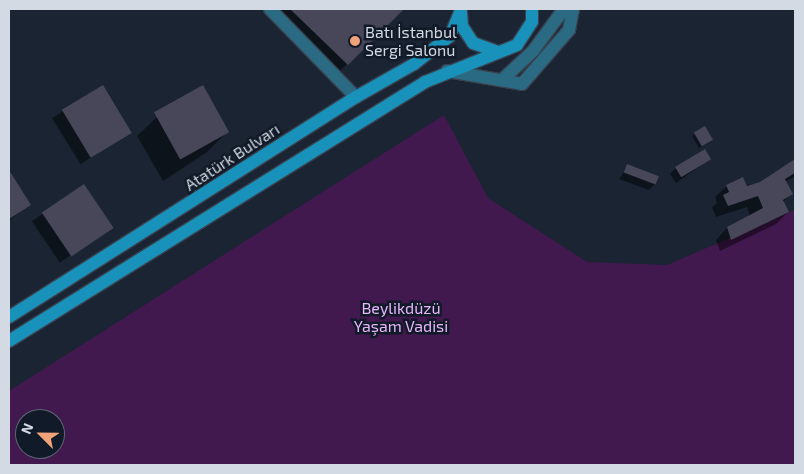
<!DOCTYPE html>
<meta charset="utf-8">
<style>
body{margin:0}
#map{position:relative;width:804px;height:474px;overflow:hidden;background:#1a2432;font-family:"Exo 2",sans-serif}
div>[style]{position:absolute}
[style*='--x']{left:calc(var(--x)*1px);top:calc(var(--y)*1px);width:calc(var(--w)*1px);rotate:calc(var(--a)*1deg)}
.green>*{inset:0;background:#42194f}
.shadow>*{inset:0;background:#0007;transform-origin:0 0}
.building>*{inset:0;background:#484759;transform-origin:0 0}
.roads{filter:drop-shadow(1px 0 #38414e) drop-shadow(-1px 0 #38414e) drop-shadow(0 1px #38414e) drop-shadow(0 -1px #38414e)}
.minor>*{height:12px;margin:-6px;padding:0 6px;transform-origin:6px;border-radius:6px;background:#2b6a83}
.secondary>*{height:12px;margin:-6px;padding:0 6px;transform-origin:6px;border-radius:6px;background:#1992bb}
.dots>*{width:14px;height:14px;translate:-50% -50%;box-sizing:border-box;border:2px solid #111a28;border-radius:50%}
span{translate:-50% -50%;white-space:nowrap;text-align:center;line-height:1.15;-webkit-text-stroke:5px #111a28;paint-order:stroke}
.poi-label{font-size:16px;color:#d3dae3}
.left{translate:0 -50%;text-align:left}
.street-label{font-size:16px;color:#d3dae3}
.park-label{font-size:16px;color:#e9b5fb}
.frame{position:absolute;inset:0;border:10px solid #d3dae3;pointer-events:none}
.north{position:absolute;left:15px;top:409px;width:50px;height:50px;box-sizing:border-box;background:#111a28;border:1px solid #5f6773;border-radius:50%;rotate:293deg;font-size:14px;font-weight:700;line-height:20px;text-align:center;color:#d3dae3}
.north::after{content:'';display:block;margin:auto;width:18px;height:22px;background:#f0a27a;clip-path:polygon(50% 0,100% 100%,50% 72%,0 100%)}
</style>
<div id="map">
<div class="green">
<i style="clip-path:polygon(evenodd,444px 115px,488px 198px,587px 262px,667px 265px,795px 210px,795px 465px,9px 465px,9px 391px,444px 115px,25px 419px,55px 419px,55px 449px,25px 449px,25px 419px)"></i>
</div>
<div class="shadow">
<i style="clip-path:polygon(266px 9px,402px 9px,335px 76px)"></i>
<i style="left:102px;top:87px;width:54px;height:59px;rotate:58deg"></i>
<i style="clip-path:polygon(157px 117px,227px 132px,207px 152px,163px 181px,137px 136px)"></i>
<i style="clip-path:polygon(694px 134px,712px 140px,699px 148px,692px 136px)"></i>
<i style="clip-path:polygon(710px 159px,676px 183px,670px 174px,676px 168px)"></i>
<i style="clip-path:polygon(795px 162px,795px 176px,785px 182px,791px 194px,783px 202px,788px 212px,776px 224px,720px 251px,716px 240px,727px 228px,750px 216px,747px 207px,716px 217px,712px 207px,717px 203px,715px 197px,727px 186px,760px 184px)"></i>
<i style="clip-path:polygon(628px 166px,655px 184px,649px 190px,619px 179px)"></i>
<i style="clip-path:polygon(9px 172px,29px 204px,9px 221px)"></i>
<i style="left:84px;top:186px;width:50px;height:63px;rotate:56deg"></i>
</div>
<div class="building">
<i style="clip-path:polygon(290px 9px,404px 9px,348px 65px)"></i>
<i style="left:103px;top:85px;width:56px;height:48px;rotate:59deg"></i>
<i style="left:203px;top:85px;width:54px;height:56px;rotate:61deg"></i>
<i style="left:705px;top:126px;width:16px;height:13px;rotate:60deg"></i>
<i style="left:705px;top:149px;width:12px;height:35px;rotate:59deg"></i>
<i style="clip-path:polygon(795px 159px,795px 173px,785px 179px,793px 194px,783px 200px,789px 212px,731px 240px,727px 227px,763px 208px,758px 196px,728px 206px,723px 195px,729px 192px,726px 185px,743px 177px,747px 186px,760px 182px)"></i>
<i style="left:627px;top:164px;width:34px;height:9px;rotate:21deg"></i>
<i style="clip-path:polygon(9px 170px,31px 205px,9px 219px)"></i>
<i style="left:84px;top:184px;width:53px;height:51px;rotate:56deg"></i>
</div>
<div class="roads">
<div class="minor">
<i style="--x:270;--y:9;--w:123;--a:45.7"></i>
<i style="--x:447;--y:71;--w:76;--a:9.8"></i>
<i style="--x:522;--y:84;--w:72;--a:-49"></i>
<i style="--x:569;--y:30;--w:21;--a:-79"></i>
<i style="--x:502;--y:80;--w:42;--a:-43.1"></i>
<i style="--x:533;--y:51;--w:52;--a:-53.6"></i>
</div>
<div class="secondary">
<i style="--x:461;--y:12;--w:14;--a:86"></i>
<i style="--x:462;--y:26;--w:20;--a:57"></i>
<i style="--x:473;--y:43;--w:27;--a:20"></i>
<i style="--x:9;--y:317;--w:411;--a:-32.4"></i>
<i style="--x:356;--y:97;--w:67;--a:-29.6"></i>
<i style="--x:414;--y:64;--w:46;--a:-37.9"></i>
<i style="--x:450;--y:36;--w:25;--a:-67"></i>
<i style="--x:9;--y:341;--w:490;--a:-31.9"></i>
<i style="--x:425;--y:82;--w:99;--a:-21.9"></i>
<i style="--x:517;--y:45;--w:27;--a:-57"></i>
<i style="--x:532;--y:22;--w:13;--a:-90"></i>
</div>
</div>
<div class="dots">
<i style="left:355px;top:41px;background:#f0a27a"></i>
</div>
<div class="poi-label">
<span class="left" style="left:365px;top:41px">Batı İstanbul<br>Sergi Salonu</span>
</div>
<div class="street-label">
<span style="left:232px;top:157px;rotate:-33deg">Atatürk Bulvarı</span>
</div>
<div class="park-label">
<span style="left:401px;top:317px">Beylikdüzü<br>Yaşam Vadisi</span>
</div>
<div class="frame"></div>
<div class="north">N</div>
</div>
